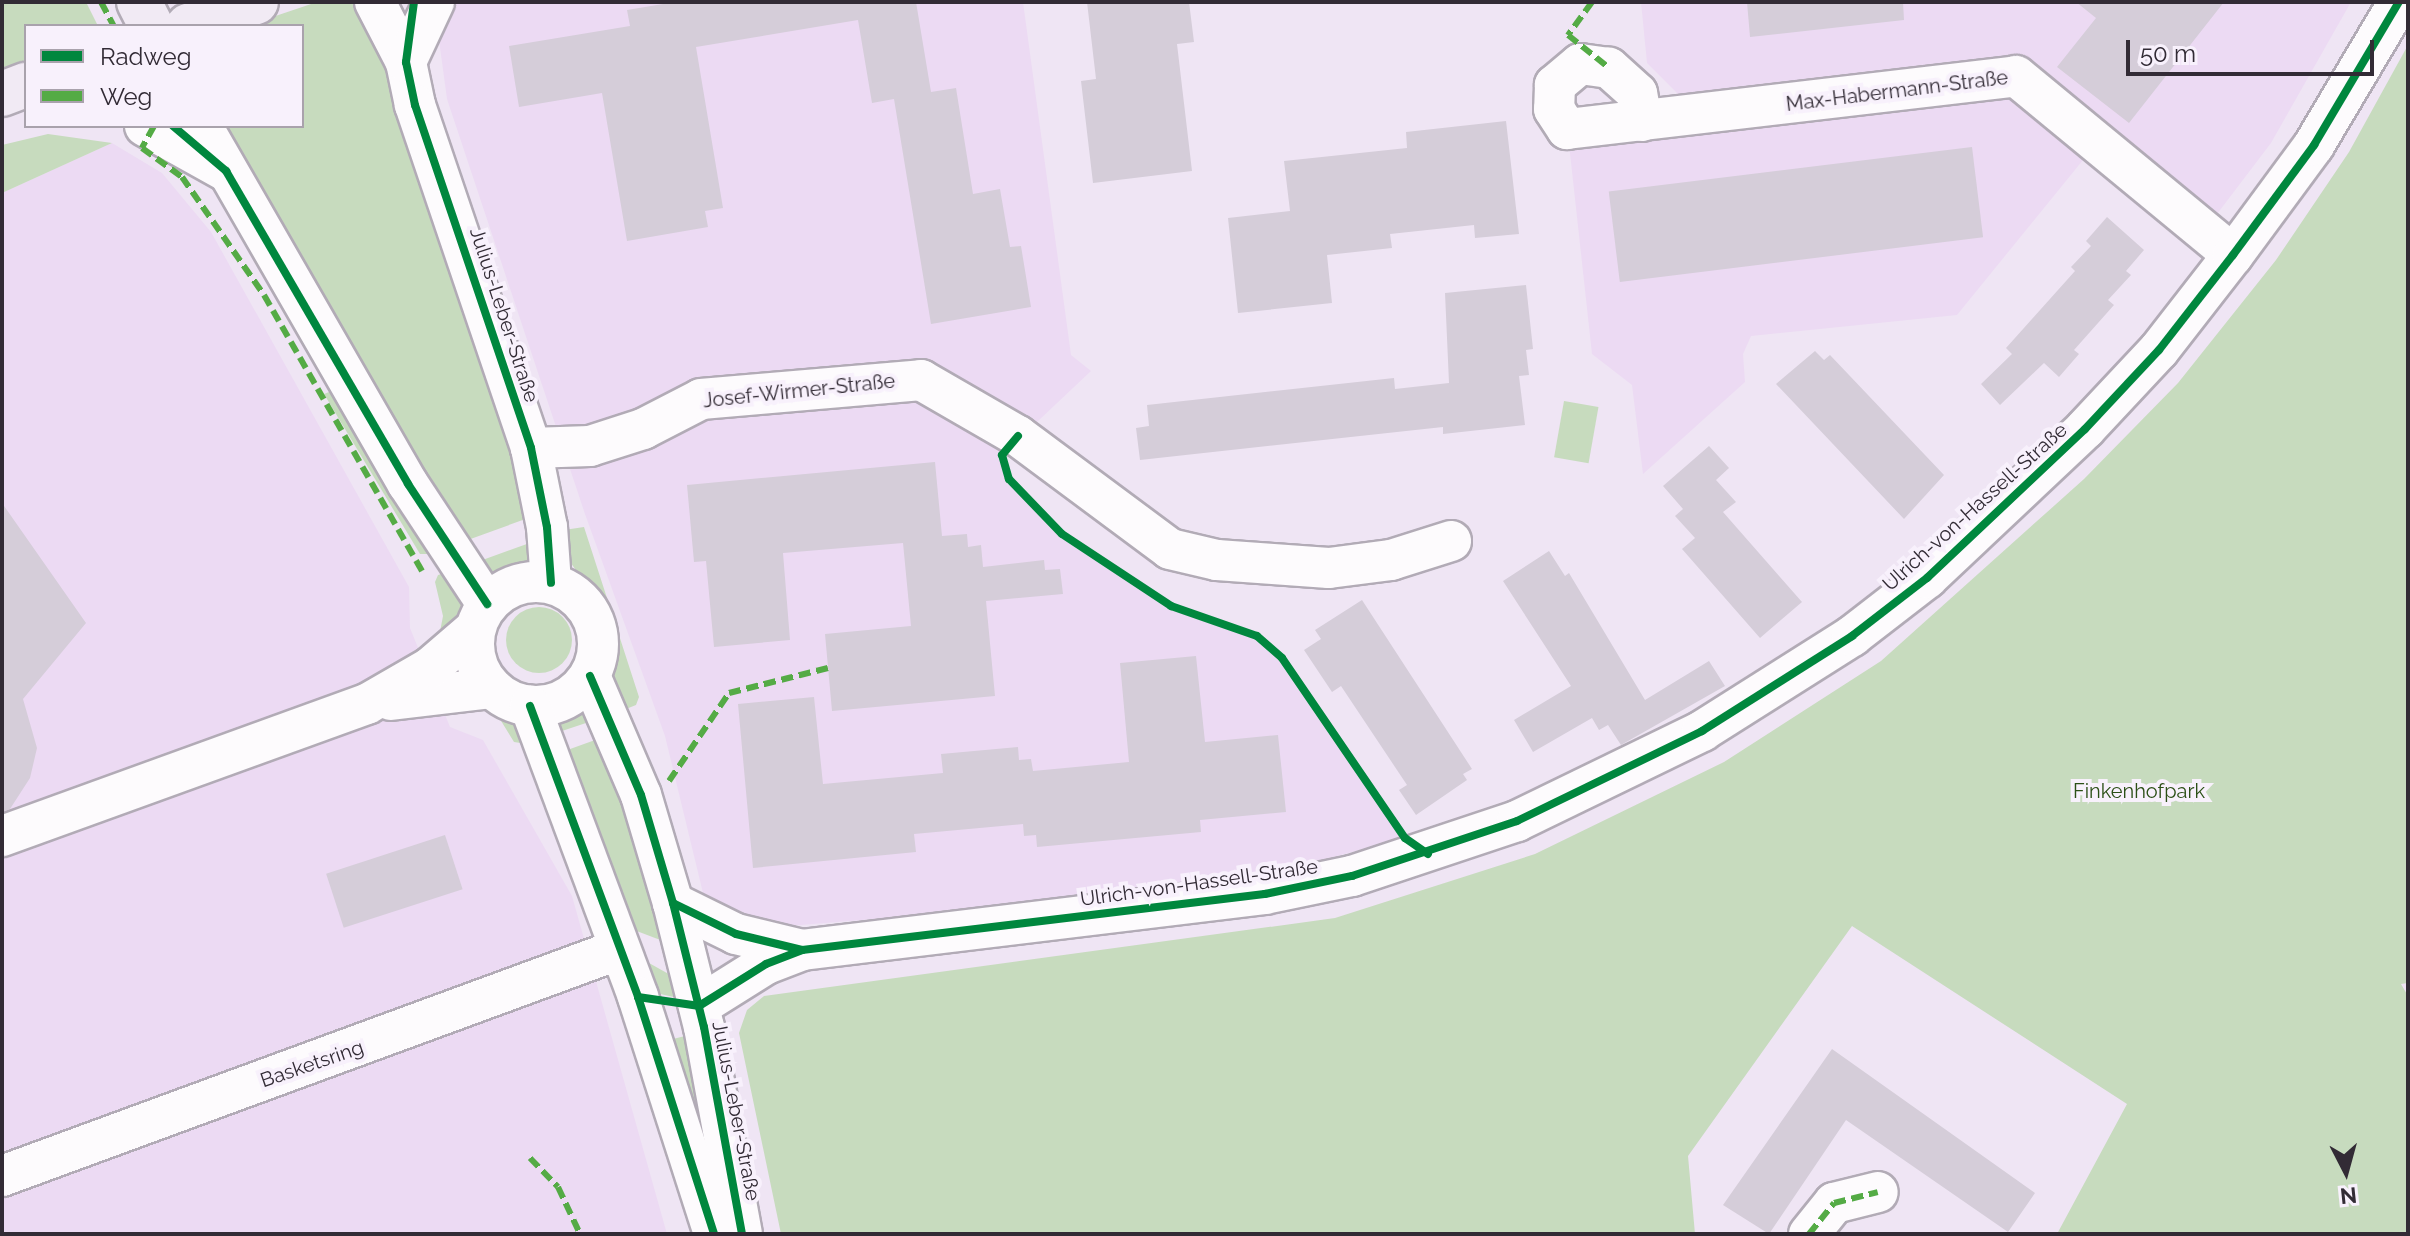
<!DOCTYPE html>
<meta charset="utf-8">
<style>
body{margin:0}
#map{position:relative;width:2410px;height:1236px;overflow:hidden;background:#efe5f4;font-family:Raleway,sans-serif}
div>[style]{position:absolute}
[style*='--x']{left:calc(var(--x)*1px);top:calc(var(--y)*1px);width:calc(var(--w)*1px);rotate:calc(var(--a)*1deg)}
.built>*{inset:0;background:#ecdaf3}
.green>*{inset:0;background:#c7dbbe;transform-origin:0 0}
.round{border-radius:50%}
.building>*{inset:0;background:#d5cdd9;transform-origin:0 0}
.roads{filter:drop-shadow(2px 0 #b2abb6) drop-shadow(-2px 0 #b2abb6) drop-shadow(0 2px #b2abb6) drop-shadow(0 -2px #b2abb6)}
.minor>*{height:40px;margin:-20px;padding:0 20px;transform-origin:20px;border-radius:20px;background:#fdfbfd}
.minor>.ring{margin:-20px;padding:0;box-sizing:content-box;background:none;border:40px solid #fdfbfd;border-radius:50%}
.major>*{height:44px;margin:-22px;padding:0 22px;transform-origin:22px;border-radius:22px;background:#f1eaf4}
.quiet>*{height:6px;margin-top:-3px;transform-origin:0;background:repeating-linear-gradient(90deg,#54ab45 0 12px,transparent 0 18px)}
.cycleway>*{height:8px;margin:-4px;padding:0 4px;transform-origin:4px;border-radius:4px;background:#00873e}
span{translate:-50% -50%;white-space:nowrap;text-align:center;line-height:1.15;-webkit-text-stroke:8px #f8f1fc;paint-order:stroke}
.street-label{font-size:20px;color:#322b35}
.park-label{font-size:20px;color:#2c5017}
.frame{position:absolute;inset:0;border:4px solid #322b35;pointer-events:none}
.legend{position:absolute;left:24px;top:24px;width:280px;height:104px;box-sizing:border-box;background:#f8f1fc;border:2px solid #a9a2ac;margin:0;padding:10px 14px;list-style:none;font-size:24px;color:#322b35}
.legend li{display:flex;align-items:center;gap:16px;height:40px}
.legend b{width:40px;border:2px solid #a9a2ac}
.north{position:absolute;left:2306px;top:1132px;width:80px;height:80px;-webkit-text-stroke:6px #f8f1fc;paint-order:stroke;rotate:174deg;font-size:22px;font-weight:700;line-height:32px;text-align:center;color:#322b35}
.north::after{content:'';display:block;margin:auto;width:28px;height:36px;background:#322b35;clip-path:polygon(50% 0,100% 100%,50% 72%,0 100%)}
.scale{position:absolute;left:2126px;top:40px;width:248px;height:36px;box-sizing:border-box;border:4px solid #322b35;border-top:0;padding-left:10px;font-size:24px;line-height:28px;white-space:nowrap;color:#322b35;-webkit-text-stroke:6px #f8f1fc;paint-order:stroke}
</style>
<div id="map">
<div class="built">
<i style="clip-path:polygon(451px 2px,1023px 2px,1071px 355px,1091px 371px,1002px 455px,1008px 476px,1062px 534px,1171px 606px,1257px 636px,1282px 658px,1405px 838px,1284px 870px,1005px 908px,765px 928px,715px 910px,703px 893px,665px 736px,585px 514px,447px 99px,436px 18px)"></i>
<i style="clip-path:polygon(1641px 2px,2351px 2px,2271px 143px,2214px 218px,2109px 128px,1957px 315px,1751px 336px,1743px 354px,1745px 382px,1643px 474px,1632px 385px,1592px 354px,1569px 144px,1690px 106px,1647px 63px)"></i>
<i style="clip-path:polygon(112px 143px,162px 173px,211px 232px,409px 587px,410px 628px,450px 727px,483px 740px,572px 896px,667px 1234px,2px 1234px,2px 193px)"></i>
</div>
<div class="green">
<i style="clip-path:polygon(2px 2px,86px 2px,98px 26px,26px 26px,26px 60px,2px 68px)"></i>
<i style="clip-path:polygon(317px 2px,358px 2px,424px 162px,531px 517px,465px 541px,218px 126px,302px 126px,302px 26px,246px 26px)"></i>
<i style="clip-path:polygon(2408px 45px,2408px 983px,2401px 984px,2408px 996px,2408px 1234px,2057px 1234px,2127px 1104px,1852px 926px,1688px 1156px,1695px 1234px,781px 1234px,739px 1033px,747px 1010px,764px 996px,1335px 918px,1535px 854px,1724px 762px,1881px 661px,2084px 479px,2178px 383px,2276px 260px,2349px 152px)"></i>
<i style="clip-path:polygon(48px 134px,112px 143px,2px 193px,2px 145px)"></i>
<i style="clip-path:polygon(329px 392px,380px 463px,442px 554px,420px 554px,324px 394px)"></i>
<i style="left:1564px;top:401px;width:35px;height:57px;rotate:10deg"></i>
<i style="clip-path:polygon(584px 527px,639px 697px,636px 705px,621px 711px,612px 685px,610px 617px,565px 555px,564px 530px)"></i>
<i style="clip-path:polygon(538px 540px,534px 566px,497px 578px,477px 562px)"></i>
<i style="clip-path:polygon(455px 570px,466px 616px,438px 642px,443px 616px,435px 582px,438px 575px)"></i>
<i class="round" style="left:506px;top:607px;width:66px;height:66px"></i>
<i style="clip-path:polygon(496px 700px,513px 712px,527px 744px,514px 742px,495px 711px,482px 706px)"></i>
<i style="clip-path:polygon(583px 700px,601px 718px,553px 734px,553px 713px)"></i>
<i style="clip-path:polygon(609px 735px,663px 941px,634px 930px,559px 753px)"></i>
<i style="clip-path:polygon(649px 963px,674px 977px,678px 998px,656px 993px)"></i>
<i style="clip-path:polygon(693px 1034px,736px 1229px,669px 1040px)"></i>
</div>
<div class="building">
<i style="clip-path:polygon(675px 2px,916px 2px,931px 92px,956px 88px,973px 194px,1000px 189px,1010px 247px,1021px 246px,1031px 307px,931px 324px,894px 99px,872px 103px,858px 20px,696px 47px,723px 208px,705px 211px,708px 227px,627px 241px,602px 93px,519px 107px,509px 46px,630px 26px,627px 10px)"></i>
<i style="clip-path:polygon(1087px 2px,1189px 2px,1194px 42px,1177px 44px,1192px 171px,1093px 183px,1081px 81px,1096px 79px)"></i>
<i style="clip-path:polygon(1747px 2px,1903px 2px,1904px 20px,1750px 37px)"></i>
<i style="clip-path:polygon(2076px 2px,2224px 2px,2129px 123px,2057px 67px,2096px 18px)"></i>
<i style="clip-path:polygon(1506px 121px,1519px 234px,1475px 238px,1474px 225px,1390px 234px,1392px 248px,1327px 255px,1332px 303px,1238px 313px,1228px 218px,1290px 211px,1284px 161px,1407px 148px,1406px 132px)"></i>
<i style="left:1972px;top:147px;width:91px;height:366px;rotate:83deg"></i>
<i style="clip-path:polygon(2107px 217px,2144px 250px,2126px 271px,2131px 275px,2108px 300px,2114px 305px,2074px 350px,2079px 354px,2059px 377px,2044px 363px,2000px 405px,1981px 384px,2012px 354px,2006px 348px,2075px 271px,2071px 267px,2091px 246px,2086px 241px)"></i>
<i style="clip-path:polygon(1526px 285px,1533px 349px,1526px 350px,1529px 375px,1519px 376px,1525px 425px,1443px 434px,1443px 427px,1140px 460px,1136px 428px,1149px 426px,1147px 405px,1394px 378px,1395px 389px,1449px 383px,1445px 293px)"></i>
<i style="clip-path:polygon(1815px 351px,1824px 360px,1830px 355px,1944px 475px,1904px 519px,1776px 384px)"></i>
<i style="clip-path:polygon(1709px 446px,1729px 468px,1716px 480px,1736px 502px,1723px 512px,1802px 602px,1760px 638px,1682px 549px,1695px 538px,1675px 516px,1683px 509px,1663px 486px)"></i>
<i style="clip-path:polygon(935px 462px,942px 536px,967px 534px,968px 547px,981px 545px,983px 567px,1044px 560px,1045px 570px,1060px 569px,1063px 594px,986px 601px,995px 696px,832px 711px,825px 634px,911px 626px,903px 543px,783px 553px,790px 640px,714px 647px,706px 561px,694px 562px,687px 485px)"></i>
<i style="clip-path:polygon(2px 503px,86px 623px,23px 699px,37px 748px,30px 778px,10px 809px,2px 812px)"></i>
<i style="clip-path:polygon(1549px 551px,1565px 576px,1569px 573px,1645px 700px,1709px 661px,1725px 686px,1621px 745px,1608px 725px,1599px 730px,1592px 718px,1533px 752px,1514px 720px,1571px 686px,1503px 581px)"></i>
<i style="clip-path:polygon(1362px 600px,1472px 769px,1463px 774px,1467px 780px,1416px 815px,1399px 790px,1407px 785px,1341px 686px,1332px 692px,1304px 650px,1321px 639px,1315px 630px)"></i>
<i style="clip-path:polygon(1196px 656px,1205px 742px,1278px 735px,1286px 812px,1200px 820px,1201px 832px,1037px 847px,1036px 835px,1024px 836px,1023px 824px,914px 834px,916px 852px,753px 868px,738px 704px,814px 697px,823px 784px,943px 773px,941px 754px,1018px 747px,1019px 760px,1031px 759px,1033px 771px,1129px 762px,1120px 663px)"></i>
<i style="left:445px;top:835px;width:57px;height:125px;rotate:72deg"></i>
<i style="clip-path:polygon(1832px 1049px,2035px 1193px,2008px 1232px,1846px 1120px,1769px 1234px,1723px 1205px)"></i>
</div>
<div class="roads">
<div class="minor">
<i style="--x:375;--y:2;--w:68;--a:62.7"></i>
<i style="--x:406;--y:62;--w:44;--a:78.2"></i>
<i style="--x:415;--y:105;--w:362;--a:71.3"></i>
<i style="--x:531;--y:448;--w:81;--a:78.6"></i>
<i style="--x:547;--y:527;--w:56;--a:85.9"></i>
<i style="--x:406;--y:62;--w:66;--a:-65"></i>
<i style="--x:1642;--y:121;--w:28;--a:-100"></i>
<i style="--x:1637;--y:93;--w:38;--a:-138"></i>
<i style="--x:1609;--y:68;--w:29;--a:-172"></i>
<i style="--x:1580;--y:64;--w:33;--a:140"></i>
<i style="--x:1555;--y:85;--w:24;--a:92"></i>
<i style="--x:1554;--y:109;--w:24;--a:57"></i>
<i style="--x:1567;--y:129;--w:452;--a:-6.7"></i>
<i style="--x:2016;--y:76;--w:281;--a:39.5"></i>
<i style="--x:145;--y:126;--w:93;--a:29.1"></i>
<i style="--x:202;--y:126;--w:413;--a:60.1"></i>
<i style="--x:408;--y:484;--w:144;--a:56.6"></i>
<i style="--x:531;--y:448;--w:59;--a:-1.9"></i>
<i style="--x:590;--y:446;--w:56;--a:-17.8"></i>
<i style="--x:643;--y:429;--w:65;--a:-27.3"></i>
<i style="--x:701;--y:399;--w:221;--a:-4.9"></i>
<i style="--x:921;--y:380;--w:112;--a:30"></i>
<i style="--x:1018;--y:436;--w:189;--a:36.6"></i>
<i style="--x:1170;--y:549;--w:48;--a:13.2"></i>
<i style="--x:1217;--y:560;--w:112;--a:4.1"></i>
<i style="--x:1329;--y:568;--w:63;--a:-7.4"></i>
<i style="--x:1391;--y:560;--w:63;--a:-17.6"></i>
<i class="ring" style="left:474px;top:582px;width:84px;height:84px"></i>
<i style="--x:590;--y:676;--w:129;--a:66.8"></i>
<i style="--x:641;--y:795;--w:113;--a:73.5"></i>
<i style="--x:673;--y:903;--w:128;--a:76"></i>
<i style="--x:704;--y:1027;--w:210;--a:79.6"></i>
<i style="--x:391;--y:700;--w:102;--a:-6.8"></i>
<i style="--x:530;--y:706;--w:310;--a:69.6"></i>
<i style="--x:638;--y:997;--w:249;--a:72.2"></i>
<i style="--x:2;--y:836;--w:388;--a:-19.9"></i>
<i style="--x:367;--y:704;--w:74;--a:-30"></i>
<i style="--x:431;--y:667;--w:58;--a:-40.8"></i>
<i style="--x:673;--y:903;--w:70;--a:26.2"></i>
<i style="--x:736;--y:934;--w:68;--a:13.6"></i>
<i style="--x:699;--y:1006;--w:79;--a:-32.1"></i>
<i style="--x:766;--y:964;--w:39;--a:-21"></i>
<i style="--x:802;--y:950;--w:466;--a:-6.9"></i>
<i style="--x:1265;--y:894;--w:89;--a:-11.7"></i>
<i style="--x:1352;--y:876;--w:174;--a:-18.4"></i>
<i style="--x:1517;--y:821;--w:206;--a:-25.9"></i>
<i style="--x:1702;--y:731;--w:178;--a:-32.3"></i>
<i style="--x:1852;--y:636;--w:95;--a:-37.7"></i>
<i style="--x:1927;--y:578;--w:217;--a:-43.3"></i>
<i style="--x:2085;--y:429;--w:108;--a:-46.9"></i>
<i style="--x:2159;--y:350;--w:120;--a:-52.1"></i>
<i style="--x:2233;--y:255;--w:137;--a:-53.6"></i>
<i style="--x:2314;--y:145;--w:166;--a:-59.3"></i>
<i style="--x:2;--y:1176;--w:658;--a:-20.17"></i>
<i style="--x:1809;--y:1234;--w:40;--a:-51"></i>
<i style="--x:1834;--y:1203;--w:45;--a:-14"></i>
</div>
<div class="major">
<i style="--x:139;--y:2;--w:27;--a:63"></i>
<i style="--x:188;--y:26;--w:72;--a:-19.4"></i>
<i style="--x:2;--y:94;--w:26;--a:-21"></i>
</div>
</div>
<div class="quiet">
<i style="--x:101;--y:2;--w:27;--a:62"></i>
<i style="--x:1592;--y:2;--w:41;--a:126"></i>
<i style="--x:1568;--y:35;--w:53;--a:38.8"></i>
<i style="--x:154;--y:126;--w:25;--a:119"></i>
<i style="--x:142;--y:148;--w:49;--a:35.9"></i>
<i style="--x:182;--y:177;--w:144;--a:55.2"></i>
<i style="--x:264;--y:295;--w:320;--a:60.2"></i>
<i style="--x:669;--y:781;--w:107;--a:-55.7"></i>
<i style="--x:729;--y:693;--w:102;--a:-14.2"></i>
<i style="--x:530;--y:1158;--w:40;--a:46"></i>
<i style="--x:558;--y:1187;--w:52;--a:64.9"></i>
<i style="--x:1809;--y:1234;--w:40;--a:-51"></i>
<i style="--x:1834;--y:1203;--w:45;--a:-14"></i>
</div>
<div class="cycleway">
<i style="--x:414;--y:2;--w:61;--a:97.6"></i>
<i style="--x:406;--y:62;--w:44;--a:78.2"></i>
<i style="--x:415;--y:105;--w:362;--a:71.3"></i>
<i style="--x:531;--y:448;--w:81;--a:78.6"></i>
<i style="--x:547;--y:527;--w:56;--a:85.9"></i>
<i style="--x:173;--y:126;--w:70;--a:40.3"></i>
<i style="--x:226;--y:171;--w:362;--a:59.8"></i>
<i style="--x:408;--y:484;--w:144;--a:56.6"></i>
<i style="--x:1018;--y:436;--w:25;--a:130"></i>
<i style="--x:1002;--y:455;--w:25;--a:74"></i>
<i style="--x:1009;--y:479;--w:76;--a:46.1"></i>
<i style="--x:1062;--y:534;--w:131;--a:33.4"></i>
<i style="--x:1171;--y:606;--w:91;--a:19.2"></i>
<i style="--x:1257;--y:636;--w:33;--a:41"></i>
<i style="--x:1282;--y:658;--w:218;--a:55.7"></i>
<i style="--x:1405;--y:838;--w:28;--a:35"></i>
<i style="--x:590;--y:676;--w:129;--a:66.8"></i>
<i style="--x:641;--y:795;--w:113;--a:73.5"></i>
<i style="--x:673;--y:903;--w:128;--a:76"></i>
<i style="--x:704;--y:1027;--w:210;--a:79.6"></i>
<i style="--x:530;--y:706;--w:310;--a:69.6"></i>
<i style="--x:638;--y:997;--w:249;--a:72.2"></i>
<i style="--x:673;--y:903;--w:70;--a:26.2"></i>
<i style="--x:736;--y:934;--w:68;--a:13.6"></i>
<i style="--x:638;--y:997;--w:62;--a:8.4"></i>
<i style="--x:699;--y:1006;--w:79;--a:-32.1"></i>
<i style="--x:766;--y:964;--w:39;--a:-21"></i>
<i style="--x:802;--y:950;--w:466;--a:-6.9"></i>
<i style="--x:1265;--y:894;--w:89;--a:-11.7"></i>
<i style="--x:1352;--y:876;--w:174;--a:-18.4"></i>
<i style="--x:1517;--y:821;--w:206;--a:-25.9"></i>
<i style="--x:1702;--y:731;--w:178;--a:-32.3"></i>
<i style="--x:1852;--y:636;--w:95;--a:-37.7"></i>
<i style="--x:1927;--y:578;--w:217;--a:-43.3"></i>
<i style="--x:2085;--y:429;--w:108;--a:-46.9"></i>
<i style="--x:2159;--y:350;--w:120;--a:-52.1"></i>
<i style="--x:2233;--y:255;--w:137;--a:-53.6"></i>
<i style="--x:2314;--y:145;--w:166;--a:-59.3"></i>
</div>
<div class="street-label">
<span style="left:1897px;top:91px;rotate:-7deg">Max-Habermann-Straße</span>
<span style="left:504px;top:315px;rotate:72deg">Julius-Leber-Straße</span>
<span style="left:799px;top:391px;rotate:-6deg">Josef-Wirmer-Straße</span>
<span style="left:1975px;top:507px;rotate:-42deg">Ulrich-von-Hassell-Straße</span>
<span style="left:1199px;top:883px;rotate:-8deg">Ulrich-von-Hassell-Straße</span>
<span style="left:312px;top:1064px;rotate:-19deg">Basketsring</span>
<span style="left:736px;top:1111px;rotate:79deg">Julius-Leber-Straße</span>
</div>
<div class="park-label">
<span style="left:2139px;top:791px">Finkenhofpark</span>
</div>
<div class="frame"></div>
<ul class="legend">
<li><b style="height:10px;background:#00873e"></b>Radweg</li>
<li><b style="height:10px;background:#54ab45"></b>Weg</li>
</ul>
<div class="north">N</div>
<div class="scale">50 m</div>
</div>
